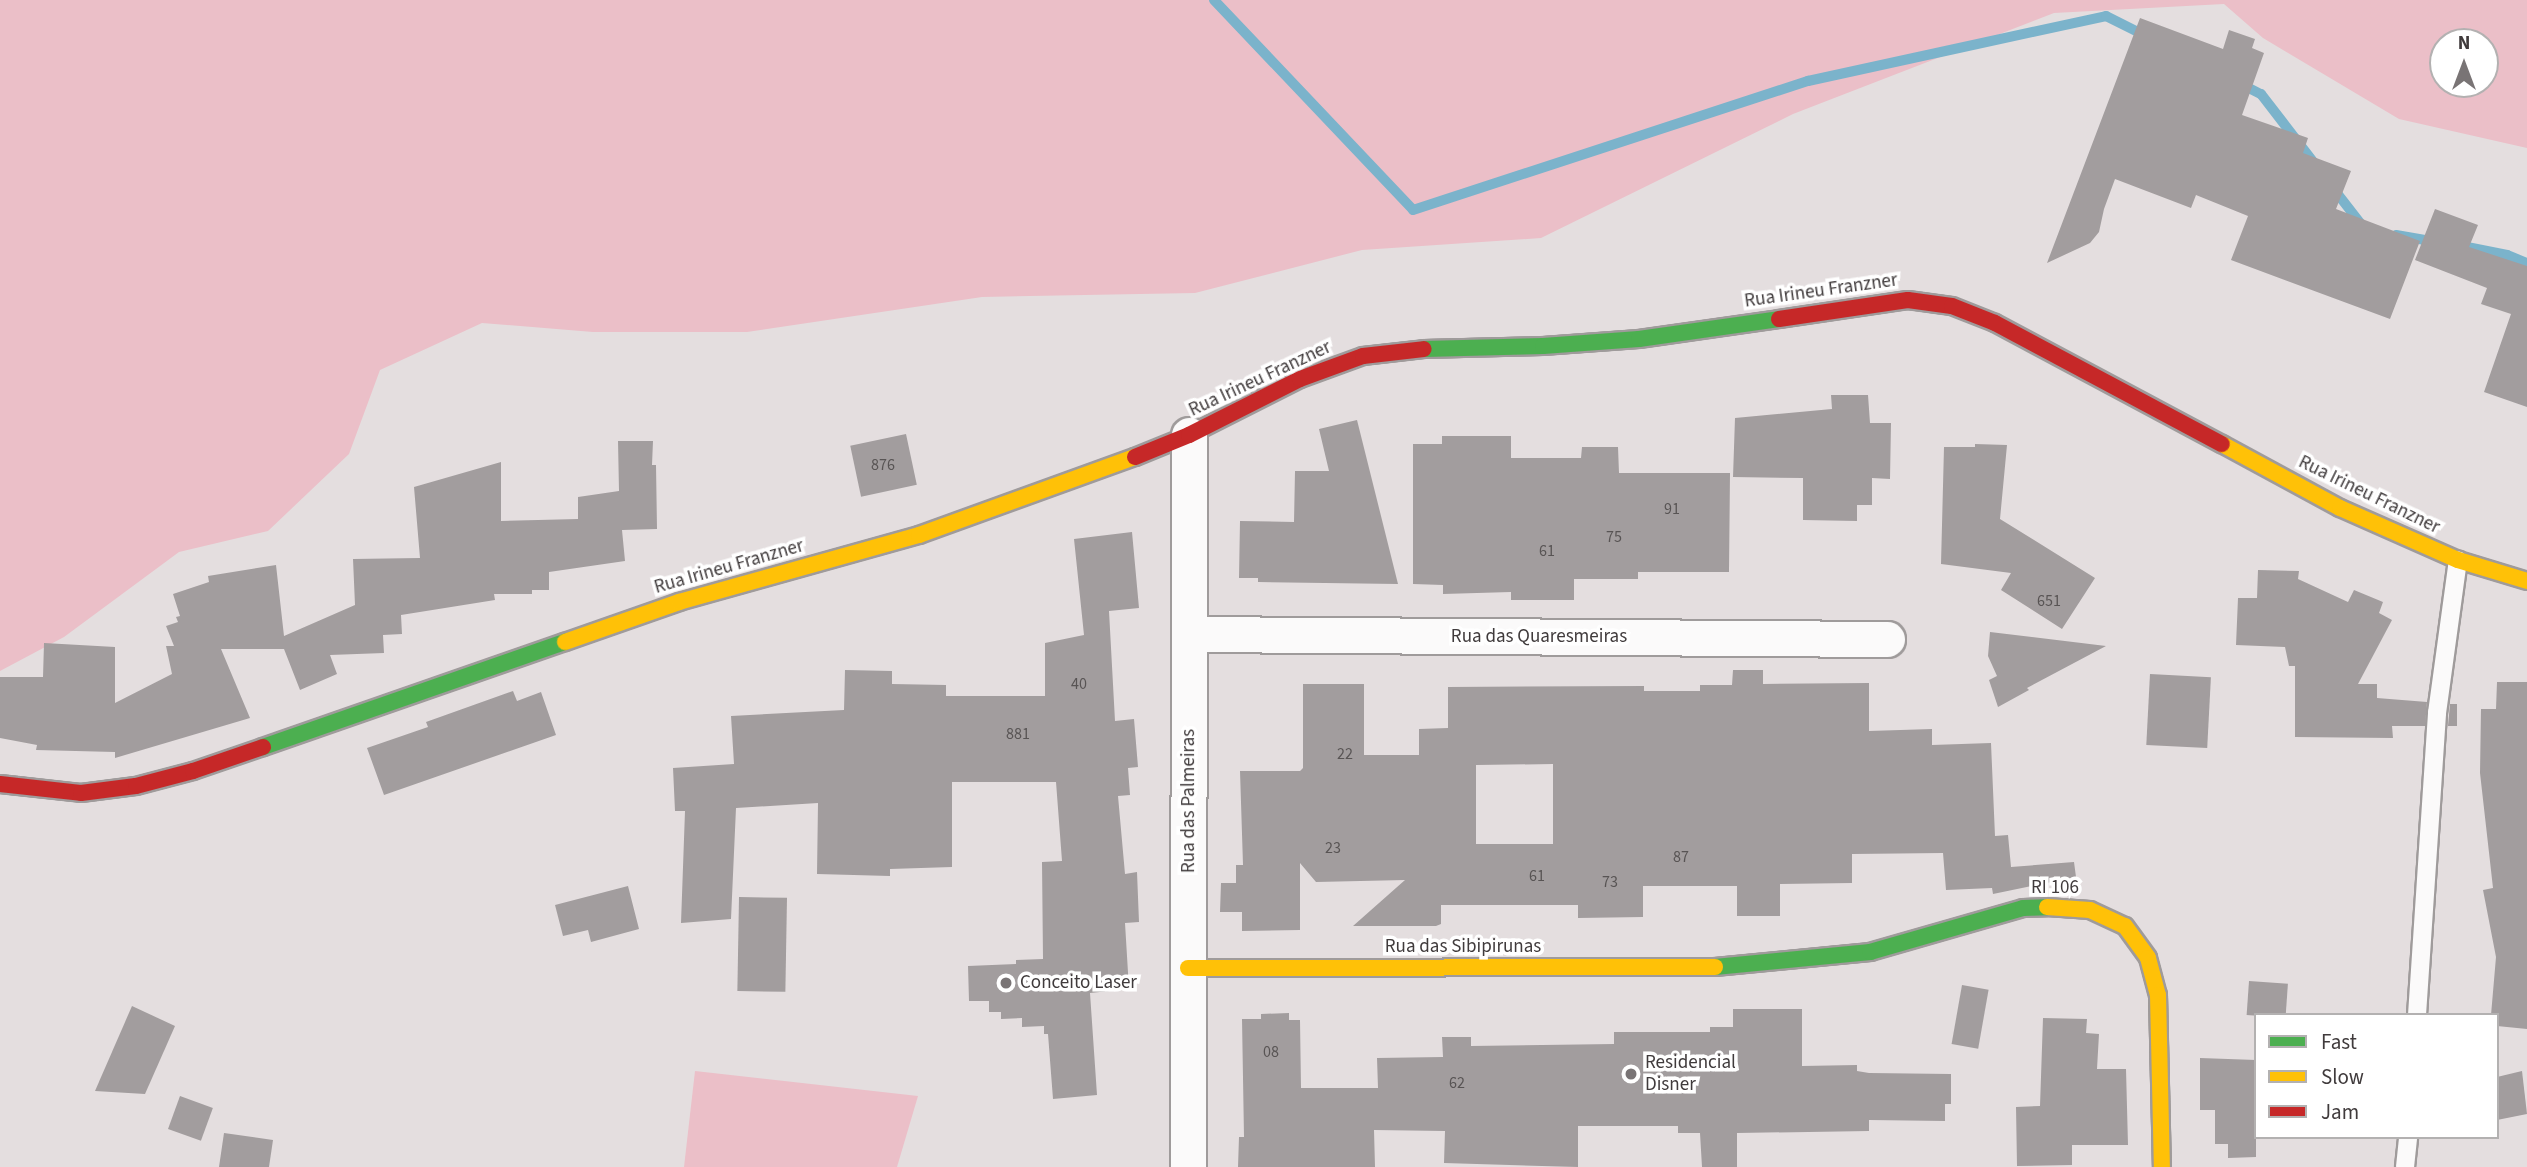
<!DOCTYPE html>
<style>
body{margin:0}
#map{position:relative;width:2527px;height:1167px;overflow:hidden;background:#e4dedf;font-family:"Source Sans 3",sans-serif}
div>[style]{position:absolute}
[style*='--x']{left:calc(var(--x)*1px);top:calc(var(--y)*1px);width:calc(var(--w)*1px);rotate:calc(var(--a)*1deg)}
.green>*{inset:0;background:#ebbfc8}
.stream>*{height:10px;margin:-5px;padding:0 5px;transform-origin:5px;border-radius:5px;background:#7bb3cb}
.building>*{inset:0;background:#a29d9e;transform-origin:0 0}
.roads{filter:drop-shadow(2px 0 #9f9b9b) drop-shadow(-2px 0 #9f9b9b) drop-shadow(0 2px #9f9b9b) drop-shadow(0 -2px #9f9b9b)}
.lane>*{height:18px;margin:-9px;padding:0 9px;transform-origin:9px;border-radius:9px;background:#fbfafa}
.street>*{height:35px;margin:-17.5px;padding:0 17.5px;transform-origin:17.5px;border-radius:17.5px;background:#fbfafa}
.fast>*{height:16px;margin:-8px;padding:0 8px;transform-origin:8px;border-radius:8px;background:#4caf50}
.slow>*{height:16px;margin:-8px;padding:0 8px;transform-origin:8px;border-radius:8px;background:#ffc107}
.jam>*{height:16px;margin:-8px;padding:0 8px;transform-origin:8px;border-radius:8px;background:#c62828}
.dots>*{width:19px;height:19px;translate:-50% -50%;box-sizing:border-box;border:4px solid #fff;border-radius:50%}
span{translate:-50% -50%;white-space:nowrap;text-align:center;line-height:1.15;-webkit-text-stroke:7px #fff;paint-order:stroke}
.number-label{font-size:16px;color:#585454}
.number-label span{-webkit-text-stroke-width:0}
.street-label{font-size:19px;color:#403b3c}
.poi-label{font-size:19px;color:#403b3c}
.left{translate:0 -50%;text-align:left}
.legend{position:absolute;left:2254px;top:1013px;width:245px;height:126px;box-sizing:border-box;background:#fff;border:2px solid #b3b1b1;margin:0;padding:9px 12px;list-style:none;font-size:21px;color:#403b3c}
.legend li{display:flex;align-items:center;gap:14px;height:35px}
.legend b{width:35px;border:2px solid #b3b1b1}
.north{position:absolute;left:2429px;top:28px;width:70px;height:70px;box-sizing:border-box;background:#fff;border:2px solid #b3b1b1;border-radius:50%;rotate:0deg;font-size:19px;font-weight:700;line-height:28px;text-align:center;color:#403b3c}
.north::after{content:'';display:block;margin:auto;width:24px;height:32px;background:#797475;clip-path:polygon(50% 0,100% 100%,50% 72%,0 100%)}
</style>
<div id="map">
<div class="green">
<i style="clip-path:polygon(evenodd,0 0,2527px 0,2527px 148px,2399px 119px,2263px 38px,2224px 4px,2054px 13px,1793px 114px,1541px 238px,1362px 250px,1195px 293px,982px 297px,747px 332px,593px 332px,482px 323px,380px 370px,349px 454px,268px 531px,179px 552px,64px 637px,0 671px,0 0,2443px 42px,2485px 42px,2485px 84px,2443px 84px,2443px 42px)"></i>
<i style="clip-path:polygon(695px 1071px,918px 1096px,897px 1167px,684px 1167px)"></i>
</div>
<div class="stream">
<i style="--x:1214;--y:0;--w:289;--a:46.5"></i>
<i style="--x:1413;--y:210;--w:416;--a:-18.1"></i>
<i style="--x:1808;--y:81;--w:305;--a:-12.3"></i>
<i style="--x:2106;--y:16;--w:45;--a:26.6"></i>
<i style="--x:2239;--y:83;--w:25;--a:27"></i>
<i style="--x:2261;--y:94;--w:88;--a:52.4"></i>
<i style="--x:2333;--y:188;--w:51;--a:52.2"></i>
<i style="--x:2396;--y:235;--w:41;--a:9.9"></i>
<i style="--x:2462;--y:246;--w:46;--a:11.3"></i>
<i style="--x:2507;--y:255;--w:22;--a:22"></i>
</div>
<div class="building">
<i style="clip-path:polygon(2140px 18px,2223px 49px,2229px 30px,2255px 39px,2252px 48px,2264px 53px,2242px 115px,2308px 138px,2303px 153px,2351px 171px,2336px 209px,2420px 241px,2390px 319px,2231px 260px,2248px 216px,2196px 195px,2191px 208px,2115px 179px,2104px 209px,2099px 232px,2090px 243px,2047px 263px)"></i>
<i style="clip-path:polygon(2435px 209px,2478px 225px,2469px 247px,2527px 266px,2527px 407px,2484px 392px,2511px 314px,2481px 304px,2487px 288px,2415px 260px)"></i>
<i style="clip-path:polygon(1831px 395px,1868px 395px,1870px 423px,1891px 423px,1890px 479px,1872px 478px,1872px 505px,1857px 505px,1857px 521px,1803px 520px,1803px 478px,1733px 477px,1735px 418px,1832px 409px)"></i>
<i style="clip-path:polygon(1357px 420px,1398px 584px,1258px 582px,1258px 578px,1239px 578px,1240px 521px,1294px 522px,1295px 471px,1329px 471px,1319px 429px)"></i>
<i style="left:906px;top:434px;width:52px;height:57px;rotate:78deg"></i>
<i style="clip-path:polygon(1442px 436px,1511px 436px,1511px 458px,1581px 458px,1582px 447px,1618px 447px,1619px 473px,1730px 473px,1729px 572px,1638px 572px,1638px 579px,1574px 579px,1574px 600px,1511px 600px,1511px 592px,1443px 594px,1443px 585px,1413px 584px,1413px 444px,1442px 444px)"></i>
<i style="clip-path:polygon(618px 441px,653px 441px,652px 465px,656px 465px,657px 529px,622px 530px,625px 561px,549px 572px,549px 590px,532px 590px,532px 594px,494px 594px,495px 600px,401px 615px,402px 634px,383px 635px,384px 653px,330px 655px,337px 674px,300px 690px,284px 649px,221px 649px,250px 718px,115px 758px,115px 752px,36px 750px,37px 745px,0 738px,0 677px,43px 677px,44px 643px,115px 647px,115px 703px,172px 674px,166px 646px,174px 646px,166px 626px,178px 622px,176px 617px,180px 616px,173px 594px,209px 582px,208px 576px,276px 565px,284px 636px,355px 605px,353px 559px,420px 558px,414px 487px,501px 462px,501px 521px,578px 519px,578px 497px,619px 491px)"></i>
<i style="clip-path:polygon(1975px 444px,2007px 445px,2000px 519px,2095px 578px,2062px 629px,2001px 590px,2011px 573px,1941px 564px,1944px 447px,1975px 447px)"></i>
<i style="clip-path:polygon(1132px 532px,1139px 608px,1109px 611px,1115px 721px,1134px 719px,1138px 767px,1128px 768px,1130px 795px,1118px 796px,1125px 874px,1137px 872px,1139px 922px,1125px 923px,1129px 989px,1090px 993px,1097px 1095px,1053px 1099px,1048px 1034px,1044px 1034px,1044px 1026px,1022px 1027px,1022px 1018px,1001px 1019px,1001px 1012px,989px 1012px,989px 1001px,969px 1001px,968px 966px,1016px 964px,1016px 960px,1043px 959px,1042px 862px,1062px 861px,1056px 782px,952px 782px,952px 867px,890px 869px,890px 876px,817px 874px,818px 803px,736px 808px,731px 919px,681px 923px,685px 811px,675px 811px,673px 768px,734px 764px,731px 716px,844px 710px,845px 670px,892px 671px,892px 684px,946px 685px,946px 696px,1045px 696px,1045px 643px,1084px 635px,1074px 539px)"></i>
<i style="clip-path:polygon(2258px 570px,2299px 571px,2298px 579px,2348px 602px,2354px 590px,2383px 602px,2379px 613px,2392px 620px,2358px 684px,2377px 684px,2377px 698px,2427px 702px,2425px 726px,2392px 726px,2393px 738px,2295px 737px,2295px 666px,2289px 666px,2285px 647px,2236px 645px,2238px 598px,2257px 598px)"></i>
<i style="clip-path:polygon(1990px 632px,2106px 646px,2027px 688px,2029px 690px,1998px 707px,1989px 680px,1997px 676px,1988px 656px)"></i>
<i style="clip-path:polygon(evenodd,1733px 670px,1763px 670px,1763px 684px,1869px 683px,1869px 731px,1932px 729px,1932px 745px,1991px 743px,1995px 836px,2008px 835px,2011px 867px,2074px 862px,2076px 877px,1993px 894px,1992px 888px,1946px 890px,1943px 853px,1852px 854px,1852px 883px,1780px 884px,1780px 916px,1737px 916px,1737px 886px,1643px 886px,1643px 917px,1578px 918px,1578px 905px,1441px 905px,1441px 924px,1436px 926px,1353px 926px,1405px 880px,1316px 882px,1300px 863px,1300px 930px,1242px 931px,1242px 912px,1220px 912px,1221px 883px,1236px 883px,1236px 865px,1243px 865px,1240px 771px,1300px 771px,1303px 768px,1303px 684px,1364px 684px,1364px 755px,1419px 755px,1419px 729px,1448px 728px,1448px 687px,1644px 686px,1644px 691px,1700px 691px,1700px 685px,1732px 685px,1733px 670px,1553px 764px,1553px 844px,1476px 844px,1476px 765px,1553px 764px)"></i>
<i style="left:2150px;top:674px;width:61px;height:71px;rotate:3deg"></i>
<i style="clip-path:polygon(2497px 682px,2527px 682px,2527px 1029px,2497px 1026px,2497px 1015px,2491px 1015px,2496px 957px,2483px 890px,2493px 888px,2480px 773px,2481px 709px,2496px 709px)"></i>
<i style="clip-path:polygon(513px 691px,517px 701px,541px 692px,556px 735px,384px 795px,367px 748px,428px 727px,426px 722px)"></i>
<i style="clip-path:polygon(2450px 704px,2457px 704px,2457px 726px,2448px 726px)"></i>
<i style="clip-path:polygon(628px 886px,639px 929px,591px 942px,588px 930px,563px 936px,555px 905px)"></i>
<i style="left:739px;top:897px;width:48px;height:94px;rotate:1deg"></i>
<i style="left:2249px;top:981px;width:39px;height:34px;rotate:4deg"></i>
<i style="left:1962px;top:985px;width:27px;height:60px;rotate:10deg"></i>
<i style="clip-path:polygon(132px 1006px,175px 1026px,145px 1094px,95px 1091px)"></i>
<i style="clip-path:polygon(1733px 1009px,1802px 1009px,1802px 1066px,1857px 1065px,1857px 1071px,1869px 1073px,1951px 1074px,1951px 1104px,1945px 1104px,1945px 1121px,1869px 1120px,1869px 1131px,1737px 1133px,1737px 1167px,1702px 1167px,1700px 1133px,1678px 1133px,1678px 1126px,1578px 1126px,1578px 1167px,1444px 1163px,1445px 1131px,1374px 1130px,1375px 1167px,1238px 1167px,1239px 1137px,1244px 1137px,1242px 1019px,1261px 1019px,1261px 1014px,1289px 1013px,1289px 1020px,1300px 1020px,1301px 1088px,1378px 1088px,1377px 1058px,1443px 1057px,1442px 1037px,1471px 1037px,1471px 1046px,1614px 1044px,1614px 1032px,1710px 1032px,1710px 1027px,1733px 1027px)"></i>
<i style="clip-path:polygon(2043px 1018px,2087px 1019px,2086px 1033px,2099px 1034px,2097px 1069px,2126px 1069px,2128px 1145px,2072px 1145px,2072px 1165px,2017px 1166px,2016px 1107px,2040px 1106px)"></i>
<i style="clip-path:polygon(2200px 1058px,2256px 1060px,2256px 1157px,2228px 1158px,2228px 1144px,2215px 1144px,2215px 1110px,2200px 1110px)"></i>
<i style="clip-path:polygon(2522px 1071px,2527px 1114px,2497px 1120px,2497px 1077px)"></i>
<i style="left:180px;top:1096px;width:35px;height:35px;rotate:20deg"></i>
<i style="clip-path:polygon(224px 1133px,273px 1140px,269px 1167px,219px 1167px)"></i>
</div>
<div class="roads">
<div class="lane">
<i style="--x:2417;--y:1015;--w:303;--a:-86.2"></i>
<i style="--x:2437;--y:713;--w:154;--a:-82.2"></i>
<i style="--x:2405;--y:1167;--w:30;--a:-84"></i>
</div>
<div class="street">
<i style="--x:1190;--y:634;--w:697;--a:0.41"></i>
<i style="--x:1188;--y:1167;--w:732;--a:-89.92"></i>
</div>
<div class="fast">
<i style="--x:1424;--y:349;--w:119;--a:-1.4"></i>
<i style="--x:1543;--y:346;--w:96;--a:-4.2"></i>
<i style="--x:1639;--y:339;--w:141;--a:-8.1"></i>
<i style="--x:263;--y:747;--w:320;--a:-19.2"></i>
<i style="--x:1715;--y:967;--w:156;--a:-5.5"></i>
<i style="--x:1870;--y:952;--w:159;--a:-16"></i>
<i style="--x:2023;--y:908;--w:24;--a:-2"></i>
</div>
<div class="slow">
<i style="--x:2222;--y:444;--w:134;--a:28.5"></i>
<i style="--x:2340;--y:508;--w:129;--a:23.8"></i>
<i style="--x:2458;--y:560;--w:72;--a:16.9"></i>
<i style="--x:565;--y:642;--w:121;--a:-19.3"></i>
<i style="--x:679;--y:602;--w:249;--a:-15.6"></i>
<i style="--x:919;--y:535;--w:230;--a:-19.9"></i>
<i style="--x:2047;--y:907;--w:43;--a:4"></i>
<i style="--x:2090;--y:910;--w:38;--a:25"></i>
<i style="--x:2125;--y:926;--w:39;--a:54"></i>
<i style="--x:2148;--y:958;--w:38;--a:75"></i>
<i style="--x:2158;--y:995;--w:172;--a:88.7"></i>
<i style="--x:1188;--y:968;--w:527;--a:-0.11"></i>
</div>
<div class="jam">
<i style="--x:1779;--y:319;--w:130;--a:-8.4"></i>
<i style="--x:1908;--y:300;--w:44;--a:7.8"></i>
<i style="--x:1952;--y:306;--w:46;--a:21.6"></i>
<i style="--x:1995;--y:323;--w:257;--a:28.1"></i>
<i style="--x:1135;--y:457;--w:58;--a:-22.2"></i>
<i style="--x:1189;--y:435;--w:124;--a:-26.8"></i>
<i style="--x:1300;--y:379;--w:67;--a:-20.1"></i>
<i style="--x:1363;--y:356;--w:61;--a:-6.5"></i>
<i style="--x:0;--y:784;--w:81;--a:6.3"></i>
<i style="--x:81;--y:793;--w:55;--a:-7.3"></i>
<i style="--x:136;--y:786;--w:59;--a:-14.7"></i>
<i style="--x:193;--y:771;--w:74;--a:-18.9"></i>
</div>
</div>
<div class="dots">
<i style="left:1006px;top:983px;background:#797475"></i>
<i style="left:1631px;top:1074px;background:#797475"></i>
</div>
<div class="number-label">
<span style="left:883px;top:465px">876</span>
<span style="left:1672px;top:509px">91</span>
<span style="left:1614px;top:537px">75</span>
<span style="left:1547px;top:551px">61</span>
<span style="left:2049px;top:601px">651</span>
<span style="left:1079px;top:684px">40</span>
<span style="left:1018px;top:734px">881</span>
<span style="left:1345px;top:754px">22</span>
<span style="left:1333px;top:848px">23</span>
<span style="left:1681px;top:857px">87</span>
<span style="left:1537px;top:876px">61</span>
<span style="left:1610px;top:882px">73</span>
<span style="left:1271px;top:1052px">08</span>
<span style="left:1457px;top:1083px">62</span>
</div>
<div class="street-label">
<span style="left:1821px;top:291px;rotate:-8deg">Rua Irineu Franzner</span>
<span style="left:1260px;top:379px;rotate:-25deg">Rua Irineu Franzner</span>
<span style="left:2369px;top:495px;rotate:26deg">Rua Irineu Franzner</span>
<span style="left:729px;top:567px;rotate:-16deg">Rua Irineu Franzner</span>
<span style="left:1539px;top:637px">Rua das Quaresmeiras</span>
<span style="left:1189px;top:801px;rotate:-90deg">Rua das Palmeiras</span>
<span style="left:2055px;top:888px">RI 106</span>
<span style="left:1463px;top:947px">Rua das Sibipirunas</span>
</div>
<div class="poi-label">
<span class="left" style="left:1020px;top:983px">Conceito Laser</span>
<span class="left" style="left:1645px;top:1074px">Residencial<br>Disner</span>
</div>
<ul class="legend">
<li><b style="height:9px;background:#4caf50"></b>Fast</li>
<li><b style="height:9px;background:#ffc107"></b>Slow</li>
<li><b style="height:9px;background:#c62828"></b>Jam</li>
</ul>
<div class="north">N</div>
</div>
